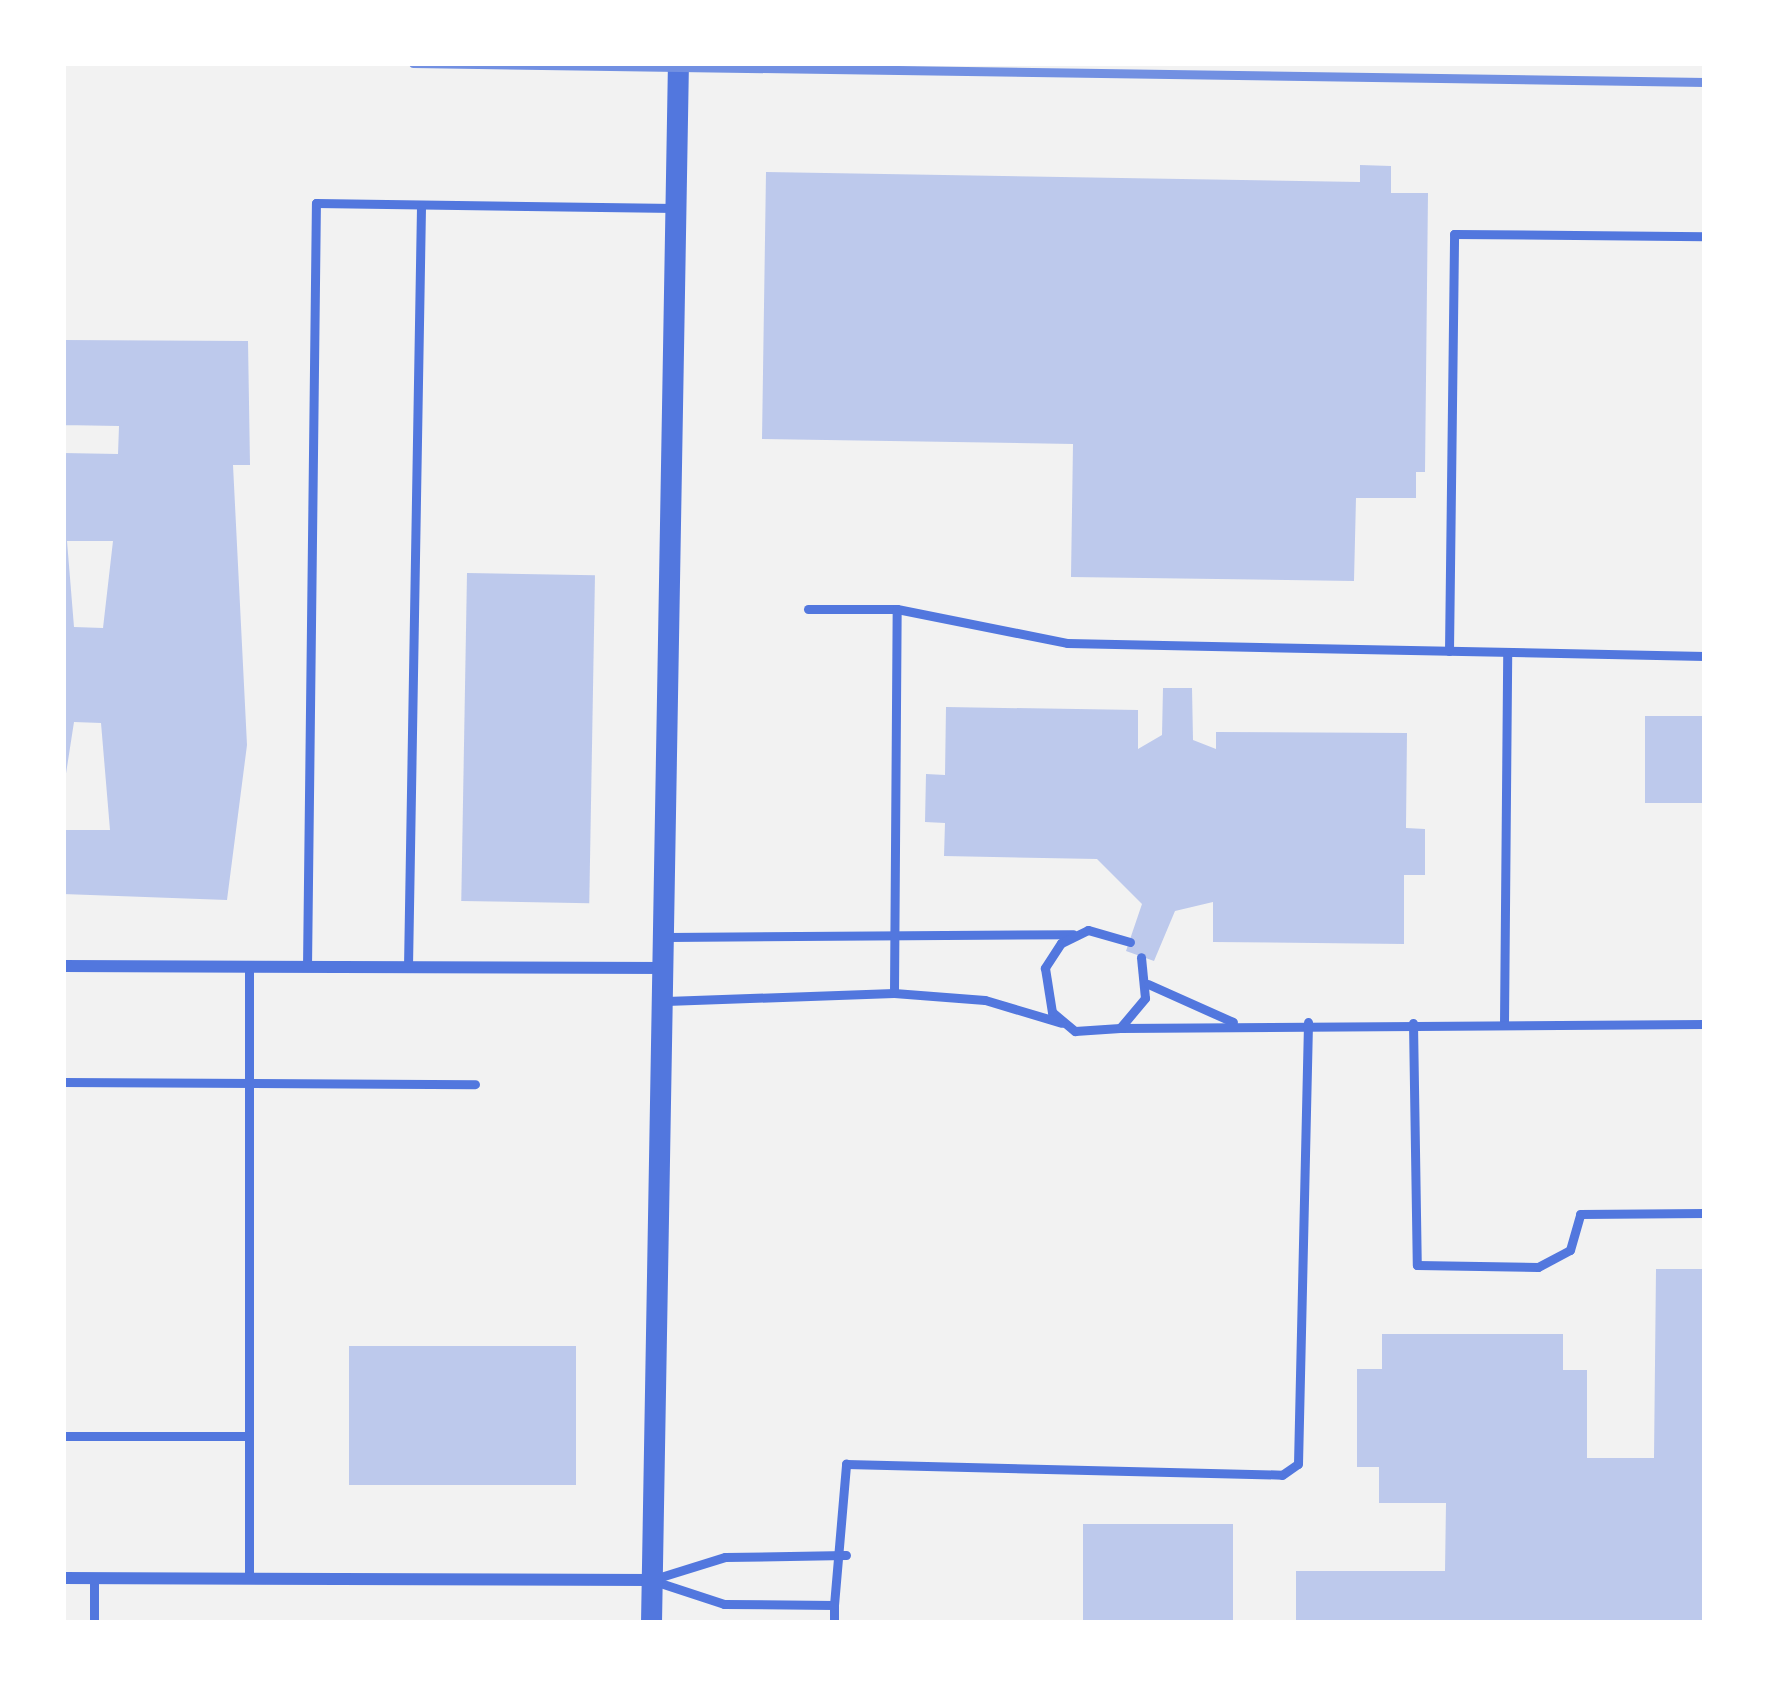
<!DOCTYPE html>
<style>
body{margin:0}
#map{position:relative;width:1768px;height:1686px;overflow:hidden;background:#f2f2f2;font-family:"Public Sans",sans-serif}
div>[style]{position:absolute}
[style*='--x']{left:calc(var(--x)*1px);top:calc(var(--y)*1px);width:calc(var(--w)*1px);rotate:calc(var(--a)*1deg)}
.building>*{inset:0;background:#bdc9ec;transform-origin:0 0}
.service>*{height:9px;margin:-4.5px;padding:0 4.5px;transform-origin:4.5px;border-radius:4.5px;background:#5277de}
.minor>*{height:12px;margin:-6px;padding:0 6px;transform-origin:6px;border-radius:6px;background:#5277de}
.tertiary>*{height:21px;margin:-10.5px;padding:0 10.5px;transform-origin:10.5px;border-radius:10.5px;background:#5277de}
.rail>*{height:9px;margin:-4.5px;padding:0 4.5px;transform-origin:4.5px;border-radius:4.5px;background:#7290e2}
span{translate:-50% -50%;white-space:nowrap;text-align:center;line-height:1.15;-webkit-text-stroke:9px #fff;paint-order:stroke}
.frame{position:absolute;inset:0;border:66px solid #fff;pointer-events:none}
</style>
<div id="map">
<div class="building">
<i style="clip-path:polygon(1360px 165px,1391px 166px,1391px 193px,1428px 193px,1425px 472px,1416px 472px,1416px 498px,1356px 498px,1354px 581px,1071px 577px,1073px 444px,762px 439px,766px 172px,1360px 182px)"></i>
<i style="clip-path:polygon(evenodd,63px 340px,248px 341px,250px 465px,233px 465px,247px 745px,227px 900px,63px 894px,63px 830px,110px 830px,101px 723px,74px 722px,63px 793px,63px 453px,118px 454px,119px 426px,63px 425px,63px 340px,67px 541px,113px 541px,103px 628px,74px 627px,67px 541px)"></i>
<i style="left:467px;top:573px;width:128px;height:328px;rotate:1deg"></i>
<i style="clip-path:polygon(1163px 688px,1192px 688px,1193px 740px,1216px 749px,1216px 732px,1407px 733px,1406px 828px,1425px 829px,1425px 875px,1404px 875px,1404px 944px,1213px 942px,1213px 902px,1175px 911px,1154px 961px,1126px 951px,1142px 904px,1097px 859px,944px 856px,945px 823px,925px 822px,926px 774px,945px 775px,946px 707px,1138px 710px,1138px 749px,1162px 735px)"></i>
<i style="left:1645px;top:716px;width:60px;height:87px"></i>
<i style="clip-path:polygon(1656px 1269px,1705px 1269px,1705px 1623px,1296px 1623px,1296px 1571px,1445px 1571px,1446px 1503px,1379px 1503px,1379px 1467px,1357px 1467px,1357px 1369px,1382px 1369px,1382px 1334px,1563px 1334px,1563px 1370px,1587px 1370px,1587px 1458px,1654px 1458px)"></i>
<i style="left:349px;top:1346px;width:227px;height:139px"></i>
<i style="left:1083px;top:1524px;width:150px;height:99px"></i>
</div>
<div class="service">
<i style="--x:808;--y:609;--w:89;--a:0"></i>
<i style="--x:897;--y:609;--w:173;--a:11.3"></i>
<i style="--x:1067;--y:643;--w:638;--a:1.17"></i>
<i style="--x:1449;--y:651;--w:417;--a:-89.3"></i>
<i style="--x:1454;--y:234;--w:251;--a:0.5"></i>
<i style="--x:668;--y:937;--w:405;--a:-0.4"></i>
<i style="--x:1130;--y:942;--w:44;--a:-164.1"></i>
<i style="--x:1088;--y:930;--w:30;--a:154"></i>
<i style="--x:1061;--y:943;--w:30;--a:123"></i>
<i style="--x:1045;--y:968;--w:45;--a:81"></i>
<i style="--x:1052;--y:1012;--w:30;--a:40"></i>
<i style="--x:1075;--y:1031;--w:45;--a:-3.8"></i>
<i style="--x:1120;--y:1028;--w:39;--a:-50"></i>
<i style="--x:1145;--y:998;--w:41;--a:-95.6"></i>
<i style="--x:307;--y:967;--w:764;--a:-89.33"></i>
<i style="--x:316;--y:203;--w:359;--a:0.8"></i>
<i style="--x:408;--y:967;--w:762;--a:-89.02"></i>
<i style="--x:1148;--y:984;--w:93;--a:24.1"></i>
<i style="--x:894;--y:993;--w:384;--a:-89.6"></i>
<i style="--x:666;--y:1001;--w:228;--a:-2"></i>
<i style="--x:894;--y:993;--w:91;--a:4.4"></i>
<i style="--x:985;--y:1000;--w:80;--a:16.6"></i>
<i style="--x:1413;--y:1023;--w:242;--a:89.1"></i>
<i style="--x:1417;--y:1265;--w:121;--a:0.9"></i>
<i style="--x:1538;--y:1267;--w:36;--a:-28"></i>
<i style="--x:1570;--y:1250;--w:37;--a:-74"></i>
<i style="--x:1580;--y:1214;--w:125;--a:-0.5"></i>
<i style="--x:1504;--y:1023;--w:371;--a:-89.5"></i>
<i style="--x:1120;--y:1028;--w:585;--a:-0.39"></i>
<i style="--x:63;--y:1082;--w:412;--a:0.3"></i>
<i style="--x:63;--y:1436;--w:185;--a:0"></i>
<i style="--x:249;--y:1579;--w:612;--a:-90"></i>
<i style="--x:651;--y:1580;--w:77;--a:18.2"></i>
<i style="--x:724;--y:1604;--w:110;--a:0.5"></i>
<i style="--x:834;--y:1605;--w:18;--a:90"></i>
<i style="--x:651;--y:1580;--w:77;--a:-17.3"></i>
<i style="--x:725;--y:1557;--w:121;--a:-0.9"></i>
<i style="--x:834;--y:1605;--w:142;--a:-85.1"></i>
<i style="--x:846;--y:1464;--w:436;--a:1.4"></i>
<i style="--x:1282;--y:1475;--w:19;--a:-35"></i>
<i style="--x:1298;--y:1464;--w:442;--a:-88.7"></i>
<i style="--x:94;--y:1623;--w:45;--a:-90"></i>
</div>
<div class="minor">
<i style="--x:63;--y:966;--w:604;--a:0.19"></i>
<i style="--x:63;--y:1578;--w:588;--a:0.19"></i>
</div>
<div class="tertiary">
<i style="--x:651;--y:1623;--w:1560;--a:-89.01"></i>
</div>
<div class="rail">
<i style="--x:413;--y:63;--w:1292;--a:0.84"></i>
</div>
<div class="frame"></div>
</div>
